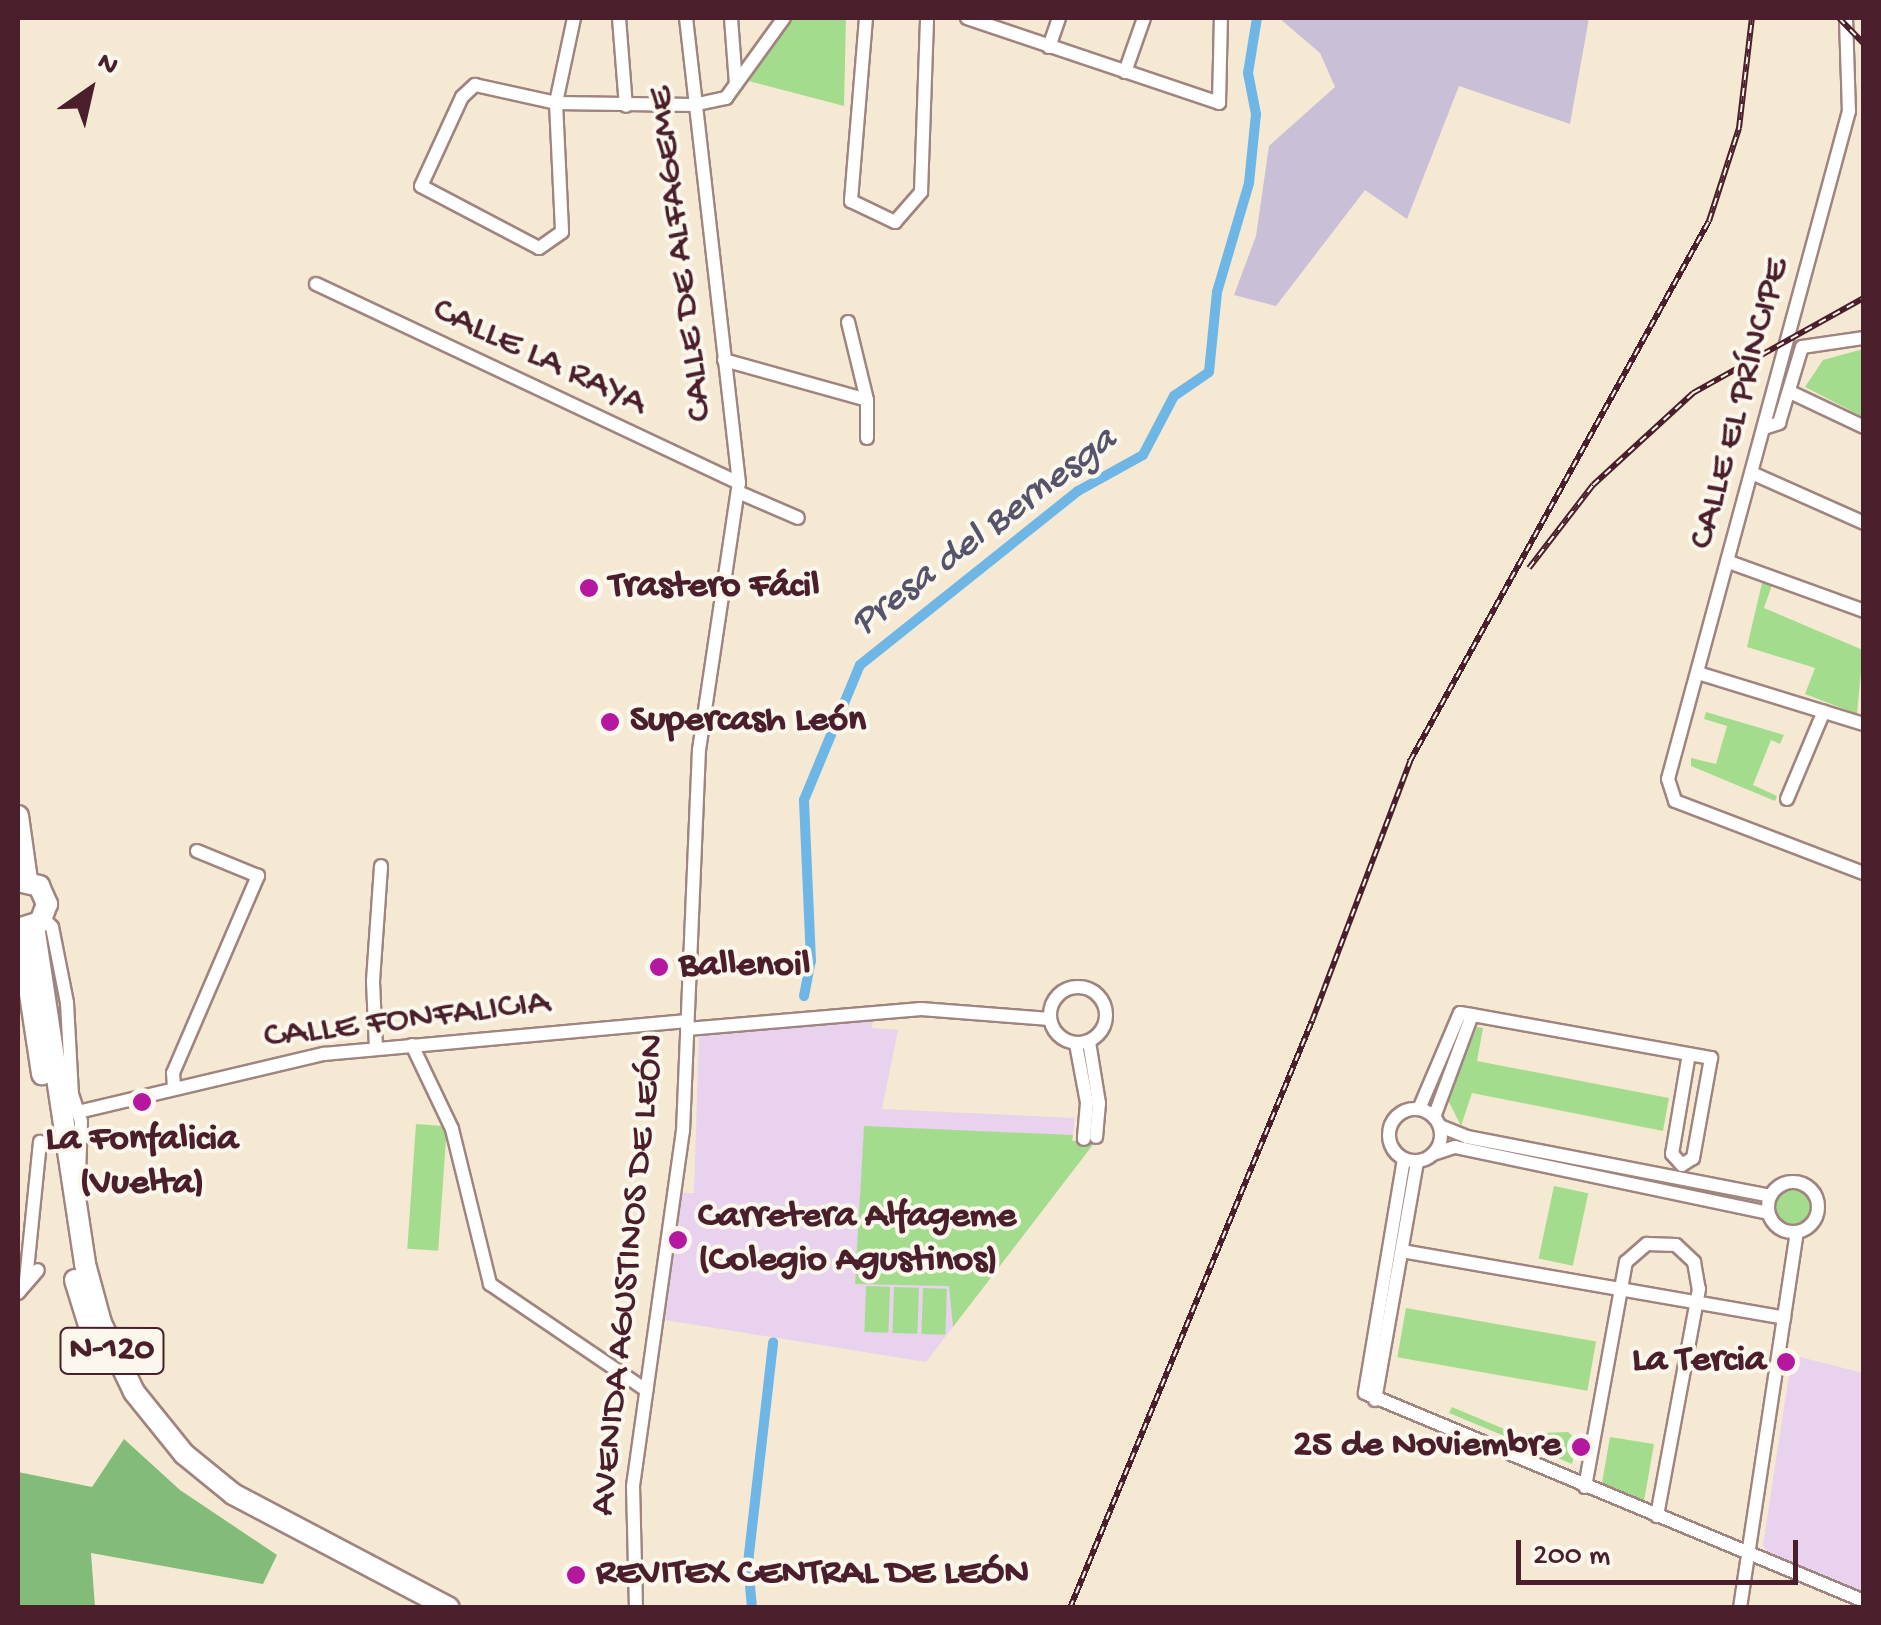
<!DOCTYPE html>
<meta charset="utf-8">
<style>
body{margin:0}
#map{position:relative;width:1881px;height:1625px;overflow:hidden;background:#f6e9d3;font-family:"Gochi Hand",sans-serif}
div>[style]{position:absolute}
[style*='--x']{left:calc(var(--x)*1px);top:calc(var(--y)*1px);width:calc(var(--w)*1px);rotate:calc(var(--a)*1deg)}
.built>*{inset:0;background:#e9d2ee}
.industrial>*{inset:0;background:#c9bfd7}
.green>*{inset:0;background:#a4dc8e;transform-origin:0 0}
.round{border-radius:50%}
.forest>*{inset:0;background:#83bc79}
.canal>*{height:10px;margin:-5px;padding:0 5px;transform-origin:5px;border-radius:5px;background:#6db6e5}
.roads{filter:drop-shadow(2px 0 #a0847f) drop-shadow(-2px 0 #a0847f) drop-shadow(0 2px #a0847f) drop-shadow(0 -2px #a0847f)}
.minor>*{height:12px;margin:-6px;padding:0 6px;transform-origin:6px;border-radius:6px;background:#fff}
.minor>.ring{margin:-6px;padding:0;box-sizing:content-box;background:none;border:12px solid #fff;border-radius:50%}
.highway>*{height:20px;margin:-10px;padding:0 10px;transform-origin:10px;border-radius:10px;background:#fff}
.rail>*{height:6px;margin-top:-3px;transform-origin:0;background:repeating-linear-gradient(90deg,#fbf7ec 0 8px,#4a1f2b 0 16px);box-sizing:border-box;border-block:2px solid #4a1f2b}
.dots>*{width:28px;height:28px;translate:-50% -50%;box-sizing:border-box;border:5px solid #fbf7ec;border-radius:50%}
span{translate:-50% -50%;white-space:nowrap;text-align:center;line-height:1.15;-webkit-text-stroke:8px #fbf7ec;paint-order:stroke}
.shield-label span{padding:2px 8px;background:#fbf7ec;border:2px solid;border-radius:8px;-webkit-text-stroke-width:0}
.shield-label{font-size:35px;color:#4a1f2b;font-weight:700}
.street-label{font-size:38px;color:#4a1f2b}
.poi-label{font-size:38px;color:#4a1f2b;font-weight:700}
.left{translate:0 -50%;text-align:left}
.right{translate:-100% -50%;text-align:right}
.water-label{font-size:40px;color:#56546c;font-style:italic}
.frame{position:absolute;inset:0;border:20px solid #4a1f2b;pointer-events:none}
.north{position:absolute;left:40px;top:40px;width:100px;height:100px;-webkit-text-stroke:8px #fbf7ec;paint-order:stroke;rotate:34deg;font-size:28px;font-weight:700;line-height:40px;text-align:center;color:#4a1f2b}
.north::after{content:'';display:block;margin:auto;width:35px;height:45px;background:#4a1f2b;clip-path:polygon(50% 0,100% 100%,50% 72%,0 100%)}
.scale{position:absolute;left:1516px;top:1540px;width:282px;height:45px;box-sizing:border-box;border:5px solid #4a1f2b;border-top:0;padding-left:12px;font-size:30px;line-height:35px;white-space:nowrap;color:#4a1f2b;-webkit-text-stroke:8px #fbf7ec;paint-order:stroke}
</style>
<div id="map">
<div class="built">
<i style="clip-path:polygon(873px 1019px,872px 1028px,898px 1030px,882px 1109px,1075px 1118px,1072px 1140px,1095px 1142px,926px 1362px,665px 1320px,681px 1193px,694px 1193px,699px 1035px)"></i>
<i style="clip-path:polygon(1792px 1355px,1863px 1373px,1863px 1593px,1768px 1554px,1763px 1545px)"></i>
</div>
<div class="industrial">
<i style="clip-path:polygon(1279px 18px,1589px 18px,1570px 124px,1459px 86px,1407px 219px,1365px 190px,1276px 306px,1234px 295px,1256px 236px,1269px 146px,1335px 87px,1320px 53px)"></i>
</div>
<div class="green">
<i style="clip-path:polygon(794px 18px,846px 18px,844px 106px,749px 81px)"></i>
<i style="clip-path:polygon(1863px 349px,1863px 417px,1805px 387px,1823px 360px)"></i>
<i style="clip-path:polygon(1762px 583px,1772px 585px,1764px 608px,1863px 650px,1857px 714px,1805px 694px,1815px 668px,1747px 647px)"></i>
<i style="clip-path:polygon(1706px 712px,1784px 735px,1780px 744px,1771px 740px,1753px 785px,1777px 796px,1775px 801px,1691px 766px,1691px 758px,1716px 764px,1727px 726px,1704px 719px)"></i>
<i style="clip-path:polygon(1477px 1027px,1483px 1028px,1477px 1061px,1669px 1098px,1663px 1131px,1472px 1093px,1461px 1126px,1447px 1098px)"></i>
<i style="left:416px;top:1124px;width:31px;height:125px;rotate:4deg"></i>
<i style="clip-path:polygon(864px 1126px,1073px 1135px,1072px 1141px,1095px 1142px,953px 1327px,949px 1286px,855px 1284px)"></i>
<i style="left:1554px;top:1186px;width:35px;height:74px;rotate:12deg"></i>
<i class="round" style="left:1774px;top:1189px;width:38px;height:38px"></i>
<i style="left:866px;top:1286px;width:24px;height:46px;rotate:2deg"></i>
<i style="left:894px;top:1287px;width:25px;height:46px;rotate:2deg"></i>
<i style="left:923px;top:1288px;width:24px;height:46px;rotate:2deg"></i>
<i style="left:1406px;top:1308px;width:193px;height:50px;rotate:10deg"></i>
<i style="clip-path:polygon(1452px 1407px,1516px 1434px,1568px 1432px,1577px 1440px,1572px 1464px,1449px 1413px)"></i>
<i style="clip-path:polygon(1610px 1437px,1654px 1444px,1644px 1501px,1602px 1483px)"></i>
</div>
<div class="forest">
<i style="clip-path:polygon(124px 1439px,180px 1490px,277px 1555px,263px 1584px,91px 1553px,95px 1607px,18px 1607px,18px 1472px,92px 1487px)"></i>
</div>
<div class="canal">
<i style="--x:804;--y:996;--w:36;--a:-79"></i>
<i style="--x:811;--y:961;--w:161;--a:-92.5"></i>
<i style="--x:804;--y:800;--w:146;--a:-67.5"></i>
<i style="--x:860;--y:665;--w:279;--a:-38.6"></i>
<i style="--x:1078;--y:491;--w:74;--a:-29"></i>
<i style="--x:1143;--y:455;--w:67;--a:-62.3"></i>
<i style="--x:1174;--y:396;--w:42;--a:-34.4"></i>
<i style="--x:1209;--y:372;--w:80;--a:-84.3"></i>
<i style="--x:1217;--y:292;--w:114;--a:-73.6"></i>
<i style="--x:1249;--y:183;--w:69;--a:-84.2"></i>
<i style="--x:1256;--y:114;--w:42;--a:-101"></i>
<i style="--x:1248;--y:73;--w:56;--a:-80.7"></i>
<i style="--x:752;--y:1608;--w:45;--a:-95.1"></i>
<i style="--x:748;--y:1563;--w:222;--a:-83.5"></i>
</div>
<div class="roads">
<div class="minor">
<i style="--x:574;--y:18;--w:87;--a:102"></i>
<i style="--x:556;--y:103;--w:129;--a:87.3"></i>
<i style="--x:562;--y:232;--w:28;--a:145"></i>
<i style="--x:539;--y:248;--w:133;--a:-152.3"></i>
<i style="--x:421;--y:186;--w:98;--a:-65.3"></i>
<i style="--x:462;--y:97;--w:18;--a:-43"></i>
<i style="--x:475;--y:85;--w:83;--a:12.5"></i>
<i style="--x:556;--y:103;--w:137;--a:0.8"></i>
<i style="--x:693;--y:105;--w:34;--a:-12"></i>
<i style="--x:726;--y:98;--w:99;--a:-54.1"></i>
<i style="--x:619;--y:18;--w:88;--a:85.5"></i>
<i style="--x:731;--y:18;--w:66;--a:85.7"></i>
<i style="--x:866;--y:18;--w:184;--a:94.7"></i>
<i style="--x:851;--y:201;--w:49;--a:25.5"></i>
<i style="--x:895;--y:222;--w:40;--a:-49"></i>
<i style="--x:921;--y:192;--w:174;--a:-88"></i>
<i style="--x:967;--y:18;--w:266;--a:18.6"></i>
<i style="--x:1219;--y:103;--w:85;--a:-88.7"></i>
<i style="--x:1846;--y:18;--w:93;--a:88.2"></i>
<i style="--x:1849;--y:111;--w:692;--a:105.16"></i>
<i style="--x:1668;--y:779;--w:23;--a:72"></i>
<i style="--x:1675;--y:801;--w:202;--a:20.9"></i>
<i style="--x:1049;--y:47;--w:31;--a:-71"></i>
<i style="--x:1125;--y:72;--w:57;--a:-70.6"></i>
<i style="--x:316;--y:284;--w:467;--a:25.2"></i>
<i style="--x:848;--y:322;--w:80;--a:76.3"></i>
<i style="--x:867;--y:400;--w:38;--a:90"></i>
<i style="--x:724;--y:360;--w:148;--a:15.6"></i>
<i style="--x:1790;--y:392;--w:82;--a:25.3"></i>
<i style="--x:1767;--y:427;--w:13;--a:-18"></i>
<i style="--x:1779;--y:423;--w:79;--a:-73.2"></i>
<i style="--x:1802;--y:347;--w:63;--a:-8.3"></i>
<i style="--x:1754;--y:474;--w:120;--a:24"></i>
<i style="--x:738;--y:492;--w:65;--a:23.4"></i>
<i style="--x:1729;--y:562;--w:144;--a:19.9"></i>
<i style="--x:1698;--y:673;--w:174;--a:17.1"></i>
<i style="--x:1787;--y:799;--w:95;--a:-67.2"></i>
<i style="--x:43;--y:918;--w:13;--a:45"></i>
<i style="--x:52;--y:927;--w:77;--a:78.8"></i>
<i style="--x:67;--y:1003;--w:91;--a:86.9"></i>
<i style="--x:72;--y:1094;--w:28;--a:72"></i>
<i style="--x:81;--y:1121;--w:52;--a:92.2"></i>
<i class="ring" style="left:1050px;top:987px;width:44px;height:44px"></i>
<i style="--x:1472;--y:1015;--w:243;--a:10.2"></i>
<i style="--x:1711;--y:1058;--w:102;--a:100.2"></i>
<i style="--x:1693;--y:1158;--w:13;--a:148"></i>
<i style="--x:1682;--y:1165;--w:15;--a:-132"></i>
<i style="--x:1672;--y:1154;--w:101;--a:-80.4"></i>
<i style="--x:687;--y:1029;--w:235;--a:-4.9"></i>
<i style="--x:921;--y:1009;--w:129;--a:4.4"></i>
<i style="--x:1089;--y:1042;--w:62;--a:80.7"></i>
<i style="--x:1099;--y:1103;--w:34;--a:95"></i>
<i style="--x:1076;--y:1044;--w:60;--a:79.4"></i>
<i style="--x:1087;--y:1103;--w:36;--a:95"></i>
<i style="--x:412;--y:1045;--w:93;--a:64.5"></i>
<i style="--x:452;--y:1129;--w:160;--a:76.2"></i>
<i style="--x:490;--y:1284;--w:189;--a:34.2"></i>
<i style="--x:376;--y:1048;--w:67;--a:-92.6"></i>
<i style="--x:373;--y:981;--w:115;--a:-86"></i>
<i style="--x:174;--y:1087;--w:14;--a:-94"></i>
<i style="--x:173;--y:1073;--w:215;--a:-66.7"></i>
<i style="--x:258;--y:876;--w:66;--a:-157.7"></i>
<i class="ring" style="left:1389px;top:1109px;width:40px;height:40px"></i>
<i style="--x:1419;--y:1109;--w:104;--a:-66.9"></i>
<i style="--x:1460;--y:1013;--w:12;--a:9"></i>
<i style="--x:1472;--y:1015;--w:109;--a:110.4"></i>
<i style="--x:78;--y:1112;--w:253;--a:-13.3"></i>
<i style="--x:324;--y:1054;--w:364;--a:-5.2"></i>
<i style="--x:1440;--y:1126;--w:29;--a:22"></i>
<i style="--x:1467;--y:1137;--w:309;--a:11"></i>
<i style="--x:1433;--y:1154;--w:23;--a:-18"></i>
<i style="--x:1455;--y:1147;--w:320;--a:11.9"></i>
<i style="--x:1404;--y:1159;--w:237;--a:99.5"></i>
<i style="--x:1365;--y:1393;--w:541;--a:22.63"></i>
<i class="ring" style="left:1768px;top:1182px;width:38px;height:38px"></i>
<i style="--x:1402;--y:1251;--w:388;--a:9.9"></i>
<i style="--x:26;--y:1280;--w:139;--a:-84.2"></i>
<i style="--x:18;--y:1293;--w:30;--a:-49"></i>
<i style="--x:1375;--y:1400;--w:242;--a:-80"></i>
<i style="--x:1585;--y:1487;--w:229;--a:-79.7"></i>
<i style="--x:1626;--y:1262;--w:28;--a:-41"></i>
<i style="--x:1647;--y:1244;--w:29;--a:2"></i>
<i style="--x:1676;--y:1245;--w:25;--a:43"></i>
<i style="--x:1694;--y:1262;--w:27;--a:80"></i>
<i style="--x:1699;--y:1289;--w:231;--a:100.5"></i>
<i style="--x:636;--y:1608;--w:122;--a:-91.4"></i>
<i style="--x:633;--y:1486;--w:359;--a:-82"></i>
<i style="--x:683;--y:1131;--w:381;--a:-87.6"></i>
<i style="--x:699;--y:750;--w:270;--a:-81.5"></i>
<i style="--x:739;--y:483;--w:468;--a:-96.5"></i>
<i style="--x:1740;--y:1608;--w:380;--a:-81.4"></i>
</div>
<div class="highway">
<i style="--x:18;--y:816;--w:65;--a:82"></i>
<i style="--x:18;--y:881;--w:22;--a:13"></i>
<i style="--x:39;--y:886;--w:20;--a:66"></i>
<i style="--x:47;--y:904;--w:19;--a:111"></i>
<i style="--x:40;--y:922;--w:19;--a:162"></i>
<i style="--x:34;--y:926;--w:342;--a:81.4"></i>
<i style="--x:85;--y:1264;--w:61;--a:74.8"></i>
<i style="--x:101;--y:1323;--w:76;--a:64.4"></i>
<i style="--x:134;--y:1392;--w:80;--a:51.1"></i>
<i style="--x:184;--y:1454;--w:63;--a:39.2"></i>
<i style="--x:233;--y:1494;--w:244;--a:27.8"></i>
<i style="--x:20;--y:928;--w:148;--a:81.4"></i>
<i style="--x:75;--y:1280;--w:71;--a:72.8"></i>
</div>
</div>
<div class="rail">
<i style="--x:1839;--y:18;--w:36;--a:46"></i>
<i style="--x:1529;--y:568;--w:105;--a:-52.4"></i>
<i style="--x:1593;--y:485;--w:136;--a:-42.6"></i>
<i style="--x:1693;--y:393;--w:196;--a:-29.1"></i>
<i style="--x:1070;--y:1608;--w:635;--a:-67.6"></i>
<i style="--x:1312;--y:1021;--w:278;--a:-69.3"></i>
<i style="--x:1410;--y:761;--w:617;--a:-61.03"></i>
<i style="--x:1709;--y:221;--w:98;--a:-72.1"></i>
<i style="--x:1739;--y:128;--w:111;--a:-83.3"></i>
</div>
<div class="dots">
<i style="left:589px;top:588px;background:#b5179e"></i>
<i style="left:610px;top:722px;background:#b5179e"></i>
<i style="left:659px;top:967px;background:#b5179e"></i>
<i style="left:142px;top:1102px;background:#b5179e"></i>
<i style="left:678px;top:1240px;background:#b5179e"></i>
<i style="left:1786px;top:1362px;background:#b5179e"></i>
<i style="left:1581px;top:1447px;background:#b5179e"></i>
<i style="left:576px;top:1575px;background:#b5179e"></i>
</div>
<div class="shield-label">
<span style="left:112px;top:1351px">N-120</span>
</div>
<div class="street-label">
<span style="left:682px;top:254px;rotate:-97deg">CALLE DE ALFAGEME</span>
<span style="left:539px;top:358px;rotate:25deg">CALLE LA RAYA</span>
<span style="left:1741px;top:404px;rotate:-75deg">CALLE EL PRÍNCIPE</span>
<span style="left:407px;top:1021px;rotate:-7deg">CALLE FONFALICIA</span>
<span style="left:630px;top:1275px;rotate:-84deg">AVENIDA AGUSTINOS DE LEÓN</span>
</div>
<div class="poi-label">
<span class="left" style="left:609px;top:588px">Trastero Fácil</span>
<span class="left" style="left:630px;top:722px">Supercash León</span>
<span class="left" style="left:679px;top:967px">Ballenoil</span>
<span style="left:142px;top:1163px">La Fonfalicia<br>(Vuelta)</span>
<span class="left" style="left:698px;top:1240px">Carretera Alfageme<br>(Colegio Agustinos)</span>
<span class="right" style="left:1766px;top:1362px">La Tercia</span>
<span class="right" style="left:1561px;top:1447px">25 de Noviembre</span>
<span class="left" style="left:596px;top:1575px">REVITEX CENTRAL DE LEÓN</span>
</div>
<div class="water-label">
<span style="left:985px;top:533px;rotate:-37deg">Presa del Bernesga</span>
</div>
<div class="frame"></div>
<div class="north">N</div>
<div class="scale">200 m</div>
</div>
